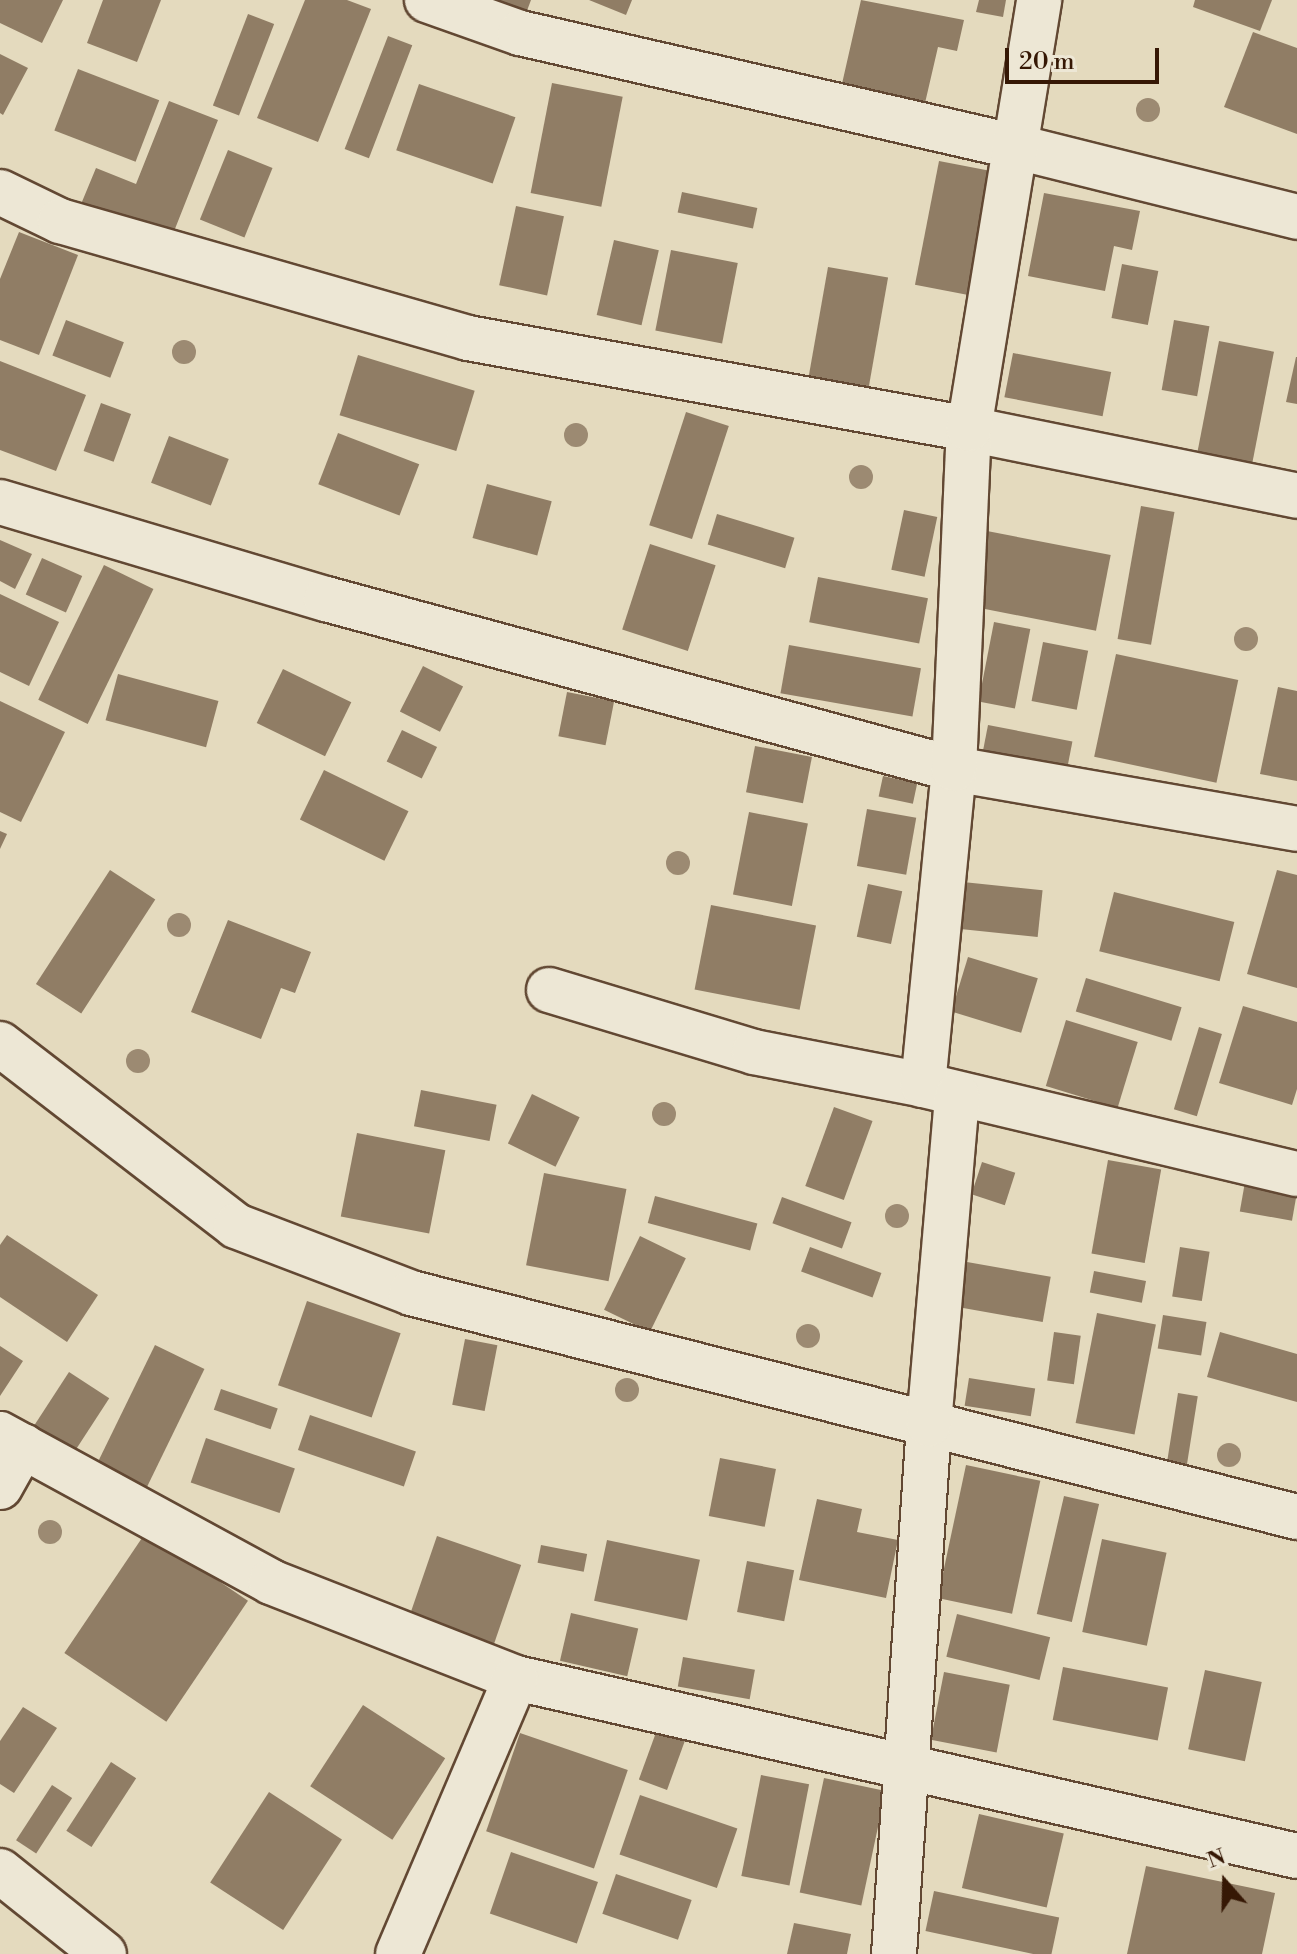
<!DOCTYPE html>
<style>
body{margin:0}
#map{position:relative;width:1297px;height:1954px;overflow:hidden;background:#e4dabe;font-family:"Libre Bodoni",serif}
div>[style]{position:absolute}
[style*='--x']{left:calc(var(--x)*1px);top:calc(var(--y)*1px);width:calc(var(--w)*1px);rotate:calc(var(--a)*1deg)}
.building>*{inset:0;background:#907d65;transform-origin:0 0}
.roads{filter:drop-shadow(2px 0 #624833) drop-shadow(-2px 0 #624833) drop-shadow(0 2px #624833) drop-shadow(0 -2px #624833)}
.minor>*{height:44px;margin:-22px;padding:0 22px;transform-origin:22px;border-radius:22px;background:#ede7d5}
.trees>*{width:24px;height:24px;margin:-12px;border-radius:50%;background:#9c8a72}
span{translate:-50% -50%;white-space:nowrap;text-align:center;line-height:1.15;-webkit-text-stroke:6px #ede7d5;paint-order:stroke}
.north{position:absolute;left:1185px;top:1842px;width:80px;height:80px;-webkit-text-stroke:6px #ede7d5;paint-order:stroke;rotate:340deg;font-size:22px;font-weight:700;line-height:32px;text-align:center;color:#361805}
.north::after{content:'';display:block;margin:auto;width:28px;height:36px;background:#361805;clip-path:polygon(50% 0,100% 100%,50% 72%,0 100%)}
.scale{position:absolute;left:1005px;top:48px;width:154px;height:36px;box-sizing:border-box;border:4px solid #361805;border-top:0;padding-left:10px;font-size:24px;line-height:28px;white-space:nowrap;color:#361805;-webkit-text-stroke:6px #ede7d5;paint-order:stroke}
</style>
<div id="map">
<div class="building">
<i style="clip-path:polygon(0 0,63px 0,42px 43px,0 23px)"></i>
<i style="clip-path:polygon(103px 0,161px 0,137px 62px,87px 43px)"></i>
<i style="clip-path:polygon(305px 0,347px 0,371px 9px,318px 142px,257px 118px)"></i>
<i style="clip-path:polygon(494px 0,531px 0,522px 24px,490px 11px)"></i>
<i style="clip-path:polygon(589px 0,632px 0,626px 15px)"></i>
<i style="clip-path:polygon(861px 0,964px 20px,957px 51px,938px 47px,922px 116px,839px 97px)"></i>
<i style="clip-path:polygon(979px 0,1006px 0,1003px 17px,976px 12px)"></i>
<i style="clip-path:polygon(1195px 0,1272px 0,1260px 31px,1193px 7px)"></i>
<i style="left:248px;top:14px;width:28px;height:98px;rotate:21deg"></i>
<i style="clip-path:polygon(1253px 32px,1297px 48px,1297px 134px,1224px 107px)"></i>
<i style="left:388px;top:36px;width:26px;height:121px;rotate:21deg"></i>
<i style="clip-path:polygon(0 54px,28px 68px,3px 115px,0 113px)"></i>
<i style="left:78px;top:69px;width:87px;height:66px;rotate:21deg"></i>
<i style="left:552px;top:83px;width:72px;height:112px;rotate:11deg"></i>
<i style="left:419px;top:84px;width:102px;height:70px;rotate:19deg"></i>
<i style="clip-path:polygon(169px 101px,218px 120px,169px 244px,79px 209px,96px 168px,136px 184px)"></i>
<i style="left:228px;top:150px;width:48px;height:75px;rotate:22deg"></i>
<i style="left:939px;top:161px;width:53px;height:126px;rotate:11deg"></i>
<i style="left:682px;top:192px;width:77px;height:21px;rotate:12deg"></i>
<i style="clip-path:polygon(1044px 193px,1140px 211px,1132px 250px,1114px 246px,1105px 291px,1028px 276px)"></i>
<i style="left:516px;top:206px;width:49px;height:81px;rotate:12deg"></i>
<i style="clip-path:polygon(19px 232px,78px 255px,39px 355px,0 340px,0 279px)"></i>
<i style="left:614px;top:240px;width:46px;height:77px;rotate:13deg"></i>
<i style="left:671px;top:250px;width:68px;height:82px;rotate:11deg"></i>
<i style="left:1122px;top:264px;width:37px;height:55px;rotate:11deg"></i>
<i style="left:828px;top:267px;width:61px;height:116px;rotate:10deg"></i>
<i style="left:66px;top:320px;width:62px;height:38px;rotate:21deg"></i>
<i style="left:1174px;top:320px;width:36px;height:71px;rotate:10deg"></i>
<i style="left:1219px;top:341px;width:56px;height:115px;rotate:11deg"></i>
<i style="left:1013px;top:353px;width:100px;height:45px;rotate:11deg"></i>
<i style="left:358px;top:355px;width:122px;height:63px;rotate:17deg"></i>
<i style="clip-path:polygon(1296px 357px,1297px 357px,1297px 404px,1286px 402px)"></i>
<i style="clip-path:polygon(0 361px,86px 395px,56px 471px,0 450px)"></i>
<i style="left:101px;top:403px;width:32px;height:51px;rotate:20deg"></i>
<i style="left:686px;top:412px;width:45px;height:119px;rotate:18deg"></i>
<i style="left:338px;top:433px;width:87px;height:55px;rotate:21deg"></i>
<i style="left:169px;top:436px;width:64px;height:50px;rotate:21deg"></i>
<i style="left:487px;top:484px;width:67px;height:56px;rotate:15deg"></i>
<i style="left:1141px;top:506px;width:34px;height:135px;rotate:10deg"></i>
<i style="left:904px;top:510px;width:34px;height:61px;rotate:12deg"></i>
<i style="left:717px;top:514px;width:81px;height:32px;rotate:17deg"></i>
<i style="left:987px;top:531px;width:126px;height:77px;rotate:11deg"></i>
<i style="clip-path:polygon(0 540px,32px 554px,15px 589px,0 581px)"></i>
<i style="left:650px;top:544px;width:69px;height:90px;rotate:18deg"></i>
<i style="left:42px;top:558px;width:44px;height:40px;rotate:24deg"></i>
<i style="left:104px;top:565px;width:55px;height:150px;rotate:26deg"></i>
<i style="left:818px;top:577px;width:112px;height:46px;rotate:11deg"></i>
<i style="clip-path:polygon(0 594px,59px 622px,29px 686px,0 672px)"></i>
<i style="left:994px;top:622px;width:37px;height:81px;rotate:11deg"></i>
<i style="left:1043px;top:642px;width:46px;height:60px;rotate:11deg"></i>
<i style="left:789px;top:645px;width:134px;height:49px;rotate:10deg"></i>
<i style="left:1116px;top:654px;width:125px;height:105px;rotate:12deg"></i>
<i style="left:423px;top:666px;width:45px;height:51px;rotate:27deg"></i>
<i style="left:283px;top:669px;width:76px;height:60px;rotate:26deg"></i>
<i style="left:118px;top:674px;width:104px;height:48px;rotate:15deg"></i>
<i style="clip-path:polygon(1278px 687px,1297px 691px,1297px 781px,1260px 774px)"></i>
<i style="left:567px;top:692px;width:48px;height:45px;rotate:11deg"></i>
<i style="clip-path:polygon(0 701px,65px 732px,21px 822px,0 812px)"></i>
<i style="left:988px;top:725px;width:86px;height:27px;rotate:11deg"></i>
<i style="left:402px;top:730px;width:39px;height:35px;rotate:26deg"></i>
<i style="left:755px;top:746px;width:58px;height:47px;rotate:11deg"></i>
<i style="left:324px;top:770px;width:94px;height:55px;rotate:26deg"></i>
<i style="left:883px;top:776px;width:35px;height:21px;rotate:12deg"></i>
<i style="left:867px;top:809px;width:50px;height:58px;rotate:10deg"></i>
<i style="left:749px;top:812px;width:60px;height:84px;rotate:11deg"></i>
<i style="clip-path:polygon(0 831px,7px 834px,0 849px)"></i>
<i style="left:110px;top:870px;width:54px;height:136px;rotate:33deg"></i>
<i style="clip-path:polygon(1277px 870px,1297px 875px,1297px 988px,1247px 974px)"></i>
<i style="left:963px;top:882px;width:80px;height:47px;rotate:6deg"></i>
<i style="left:868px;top:884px;width:35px;height:54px;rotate:12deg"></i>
<i style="left:1114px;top:892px;width:124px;height:61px;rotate:14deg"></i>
<i style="left:711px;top:905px;width:107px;height:86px;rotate:11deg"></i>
<i style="clip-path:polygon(228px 920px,311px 952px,295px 993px,281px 988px,261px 1039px,191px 1012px)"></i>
<i style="left:968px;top:957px;width:73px;height:57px;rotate:17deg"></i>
<i style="left:1086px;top:978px;width:100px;height:35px;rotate:17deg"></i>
<i style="clip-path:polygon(1243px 1006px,1297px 1022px,1297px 1089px,1292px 1105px,1219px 1083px)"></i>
<i style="left:1066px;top:1020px;width:75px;height:69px;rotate:17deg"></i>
<i style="left:1199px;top:1027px;width:24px;height:86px;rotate:17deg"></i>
<i style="left:421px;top:1090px;width:77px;height:37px;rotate:11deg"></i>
<i style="left:532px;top:1094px;width:53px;height:55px;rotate:26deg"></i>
<i style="left:834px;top:1107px;width:41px;height:84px;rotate:20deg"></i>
<i style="left:357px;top:1133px;width:90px;height:85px;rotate:11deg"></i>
<i style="left:1108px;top:1160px;width:54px;height:95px;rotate:10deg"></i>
<i style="left:982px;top:1162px;width:35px;height:34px;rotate:18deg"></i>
<i style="left:544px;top:1173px;width:84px;height:94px;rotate:11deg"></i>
<i style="left:1245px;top:1182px;width:53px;height:30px;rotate:10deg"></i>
<i style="left:655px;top:1196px;width:106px;height:28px;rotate:15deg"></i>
<i style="left:782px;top:1197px;width:74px;height:28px;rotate:20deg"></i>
<i style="clip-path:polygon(7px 1235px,98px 1295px,67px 1342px,0 1297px,0 1245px)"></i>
<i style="left:640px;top:1236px;width:51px;height:82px;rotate:26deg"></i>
<i style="left:810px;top:1247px;width:76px;height:26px;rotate:20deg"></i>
<i style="left:1180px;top:1247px;width:30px;height:50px;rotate:9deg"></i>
<i style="left:967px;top:1262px;width:85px;height:46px;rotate:10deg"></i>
<i style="left:1094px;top:1271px;width:53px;height:22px;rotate:11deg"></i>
<i style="left:307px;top:1301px;width:99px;height:89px;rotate:19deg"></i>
<i style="left:1097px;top:1313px;width:60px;height:112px;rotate:11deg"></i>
<i style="left:1163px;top:1315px;width:44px;height:34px;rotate:9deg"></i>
<i style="left:1054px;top:1332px;width:27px;height:49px;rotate:8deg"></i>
<i style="clip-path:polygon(1220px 1332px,1297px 1354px,1297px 1402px,1207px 1377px)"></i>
<i style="left:465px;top:1339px;width:33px;height:67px;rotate:11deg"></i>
<i style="left:155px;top:1345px;width:55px;height:135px;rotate:26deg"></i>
<i style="clip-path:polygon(0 1346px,23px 1361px,0 1396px)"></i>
<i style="left:69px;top:1372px;width:48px;height:66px;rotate:33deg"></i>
<i style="left:969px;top:1378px;width:67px;height:28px;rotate:9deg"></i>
<i style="left:221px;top:1389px;width:60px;height:22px;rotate:19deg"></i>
<i style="left:1178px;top:1393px;width:20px;height:72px;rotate:9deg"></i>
<i style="left:310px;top:1415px;width:112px;height:37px;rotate:19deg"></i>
<i style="left:206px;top:1438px;width:94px;height:47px;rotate:19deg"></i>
<i style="left:720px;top:1458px;width:57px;height:59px;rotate:11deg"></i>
<i style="left:966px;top:1465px;width:76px;height:136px;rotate:12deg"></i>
<i style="left:1064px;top:1496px;width:36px;height:121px;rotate:13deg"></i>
<i style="clip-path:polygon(817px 1499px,862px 1509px,857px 1532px,898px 1540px,886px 1598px,799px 1580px)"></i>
<i style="left:146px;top:1532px;width:123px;height:146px;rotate:34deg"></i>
<i style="left:437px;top:1536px;width:89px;height:89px;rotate:19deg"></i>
<i style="left:1102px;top:1539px;width:66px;height:95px;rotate:12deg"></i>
<i style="left:607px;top:1540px;width:95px;height:62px;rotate:12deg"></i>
<i style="left:541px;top:1545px;width:47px;height:18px;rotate:11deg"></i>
<i style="left:747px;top:1561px;width:48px;height:52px;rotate:11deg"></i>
<i style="left:571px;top:1613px;width:69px;height:49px;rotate:13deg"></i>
<i style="left:957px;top:1614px;width:96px;height:44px;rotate:14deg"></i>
<i style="left:683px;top:1657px;width:73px;height:30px;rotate:10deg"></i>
<i style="left:1063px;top:1667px;width:107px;height:54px;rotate:11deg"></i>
<i style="left:1205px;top:1670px;width:58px;height:81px;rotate:12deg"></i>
<i style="left:944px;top:1672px;width:67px;height:69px;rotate:11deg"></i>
<i style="left:363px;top:1705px;width:98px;height:97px;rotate:33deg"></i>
<i style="clip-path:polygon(23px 1707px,57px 1728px,14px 1793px,0 1784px,0 1741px)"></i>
<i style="left:658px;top:1727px;width:30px;height:56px;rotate:20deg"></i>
<i style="left:520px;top:1733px;width:114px;height:104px;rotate:19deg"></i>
<i style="left:111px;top:1762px;width:30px;height:82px;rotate:33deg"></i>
<i style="left:761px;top:1775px;width:49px;height:103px;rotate:11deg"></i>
<i style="left:824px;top:1778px;width:63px;height:117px;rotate:12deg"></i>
<i style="left:52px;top:1785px;width:24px;height:66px;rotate:33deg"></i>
<i style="left:269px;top:1792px;width:87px;height:108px;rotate:33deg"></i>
<i style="left:640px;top:1795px;width:103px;height:63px;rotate:19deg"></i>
<i style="left:979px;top:1814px;width:87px;height:76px;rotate:13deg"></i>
<i style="left:511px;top:1852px;width:92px;height:65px;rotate:19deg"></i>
<i style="clip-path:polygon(1146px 1866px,1275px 1893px,1262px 1954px,1127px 1954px)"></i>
<i style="left:616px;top:1874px;width:80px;height:42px;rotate:19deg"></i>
<i style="left:934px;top:1891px;width:128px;height:41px;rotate:12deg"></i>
<i style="clip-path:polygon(794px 1923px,851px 1934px,847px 1954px,787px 1954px)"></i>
</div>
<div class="roads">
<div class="minor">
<i style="--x:427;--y:0;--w:99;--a:19.5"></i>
<i style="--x:520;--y:33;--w:510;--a:12.92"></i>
<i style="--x:1017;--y:147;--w:289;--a:14"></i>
<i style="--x:0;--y:192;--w:67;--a:25.8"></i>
<i style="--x:60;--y:221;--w:424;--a:16"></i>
<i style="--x:468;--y:338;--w:509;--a:10.29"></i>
<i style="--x:969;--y:429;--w:335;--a:11.5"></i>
<i style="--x:0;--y:502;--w:340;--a:16.6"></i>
<i style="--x:326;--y:599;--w:651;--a:15.15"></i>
<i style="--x:954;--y:769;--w:348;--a:9.9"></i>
<i style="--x:549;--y:990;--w:214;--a:16.8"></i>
<i style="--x:754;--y:1052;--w:172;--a:11"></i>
<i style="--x:923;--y:1085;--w:384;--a:13.4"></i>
<i style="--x:0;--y:1044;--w:298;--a:37.6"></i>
<i style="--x:236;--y:1226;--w:187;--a:20.9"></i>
<i style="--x:411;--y:1293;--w:914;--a:14.19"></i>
<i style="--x:923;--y:1085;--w:318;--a:-84.4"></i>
<i style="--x:954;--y:769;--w:340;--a:-87.5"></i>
<i style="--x:969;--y:429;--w:435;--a:-80.7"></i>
<i style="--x:0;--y:1434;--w:309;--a:28.6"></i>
<i style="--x:271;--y:1582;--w:263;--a:21.4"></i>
<i style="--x:516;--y:1678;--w:801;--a:12.84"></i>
<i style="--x:0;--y:1487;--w:47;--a:-60.7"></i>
<i style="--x:0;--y:1871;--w:133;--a:38.6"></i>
<i style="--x:398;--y:1954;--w:300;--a:-66.9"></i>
<i style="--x:894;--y:1954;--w:531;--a:-86.22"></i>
<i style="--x:929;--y:1424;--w:329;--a:-85.1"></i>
</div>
</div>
<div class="trees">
<i style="left:1148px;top:110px"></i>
<i style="left:184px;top:352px"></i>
<i style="left:576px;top:435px"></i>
<i style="left:861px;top:477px"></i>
<i style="left:1246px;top:639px"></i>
<i style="left:678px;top:863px"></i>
<i style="left:179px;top:925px"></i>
<i style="left:138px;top:1061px"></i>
<i style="left:664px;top:1114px"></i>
<i style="left:897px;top:1216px"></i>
<i style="left:808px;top:1336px"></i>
<i style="left:627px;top:1390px"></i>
<i style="left:1229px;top:1455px"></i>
<i style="left:50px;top:1532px"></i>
</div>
<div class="north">N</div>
<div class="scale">20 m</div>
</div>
